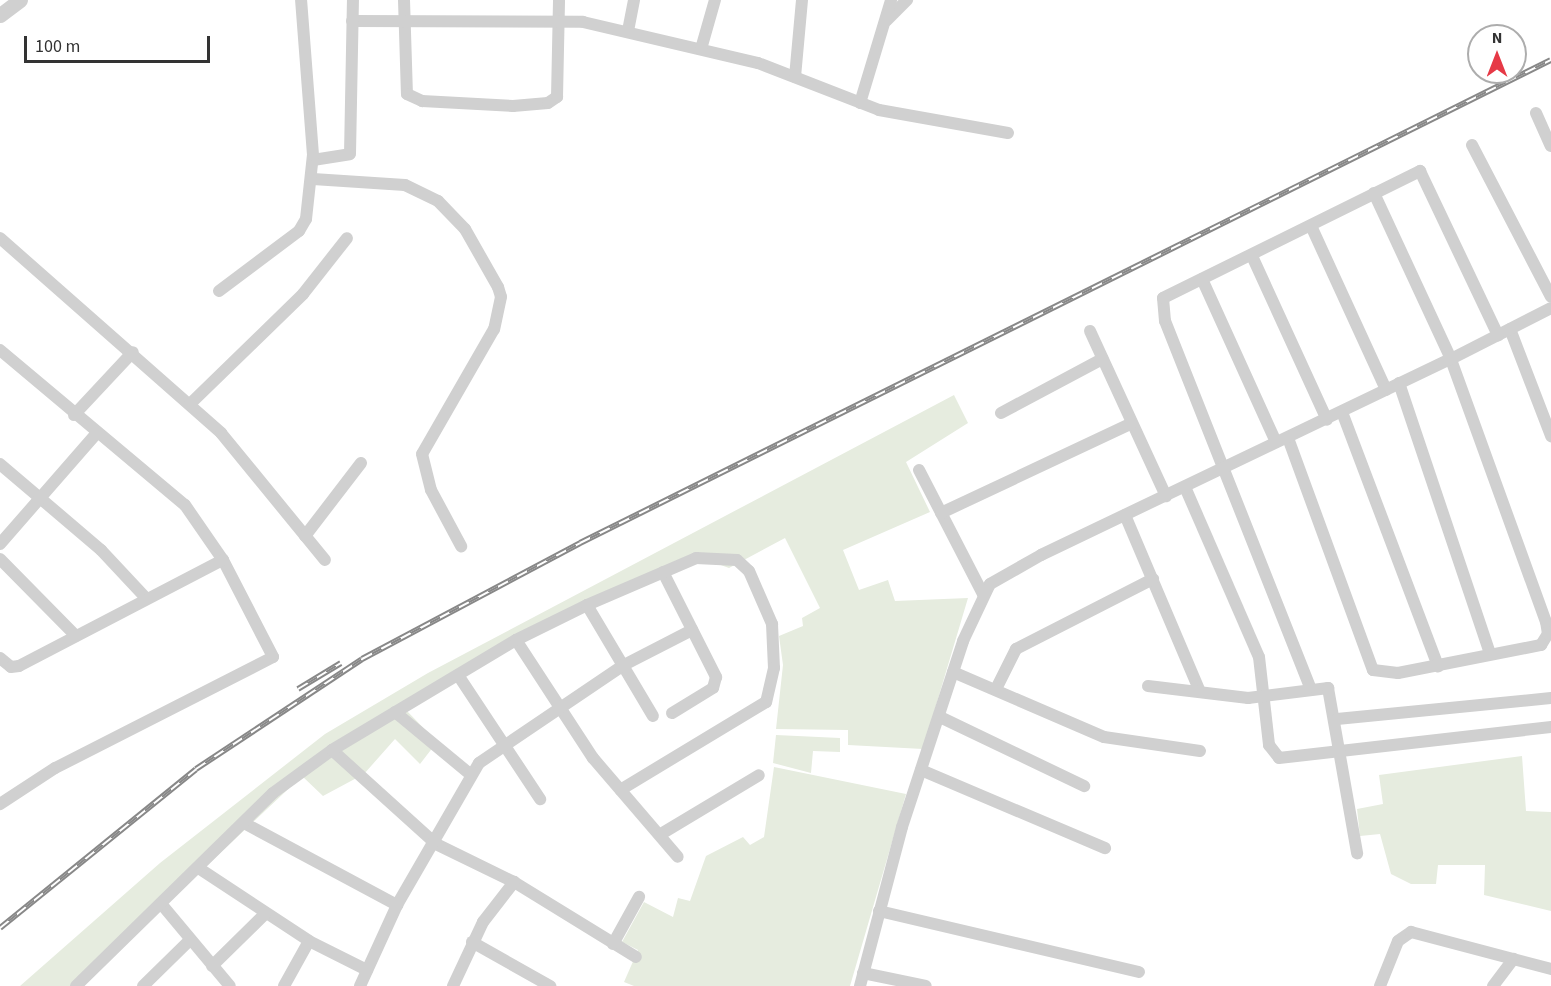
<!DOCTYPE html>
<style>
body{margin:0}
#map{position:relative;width:1551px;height:986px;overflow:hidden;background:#fff;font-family:"Source Sans 3",sans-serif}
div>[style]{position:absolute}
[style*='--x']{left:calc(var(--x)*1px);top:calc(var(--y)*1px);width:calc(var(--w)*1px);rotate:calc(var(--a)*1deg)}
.green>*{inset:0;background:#e6ecdf}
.minor>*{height:12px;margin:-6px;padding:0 6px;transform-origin:6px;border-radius:6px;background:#d0d0d0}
.tertiary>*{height:15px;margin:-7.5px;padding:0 7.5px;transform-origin:7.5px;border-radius:7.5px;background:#d0d0d0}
.rail>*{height:6px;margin-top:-3px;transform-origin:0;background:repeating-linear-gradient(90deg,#fff 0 11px,#888 0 22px);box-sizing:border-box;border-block:2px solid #888}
span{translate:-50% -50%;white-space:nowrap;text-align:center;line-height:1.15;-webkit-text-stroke:6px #fff;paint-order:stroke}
.north{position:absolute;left:1467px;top:24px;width:60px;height:60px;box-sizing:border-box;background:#fff;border:2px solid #adadad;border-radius:50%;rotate:0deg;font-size:16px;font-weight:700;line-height:24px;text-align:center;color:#333}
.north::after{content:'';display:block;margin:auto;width:21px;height:27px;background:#e63946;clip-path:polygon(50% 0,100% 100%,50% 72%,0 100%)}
.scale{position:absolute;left:24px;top:36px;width:186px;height:27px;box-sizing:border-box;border:3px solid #333;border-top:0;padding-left:8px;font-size:18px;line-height:21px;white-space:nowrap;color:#333;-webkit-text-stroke:4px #fff;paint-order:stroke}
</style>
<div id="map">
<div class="green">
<i style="clip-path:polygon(954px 395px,968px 423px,906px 462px,930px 512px,843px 550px,859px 590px,888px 580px,895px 601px,968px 598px,923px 749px,848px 745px,848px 730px,776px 729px,783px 665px,779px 636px,803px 626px,802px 618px,820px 608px,785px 538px,729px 568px,707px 560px,690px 564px,513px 645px,407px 711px,437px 742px,420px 764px,395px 739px,364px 774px,323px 796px,302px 776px,79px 986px,20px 986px,160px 863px,325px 734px,428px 673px)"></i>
<i style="clip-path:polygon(776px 735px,840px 738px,840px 752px,813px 751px,811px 773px,773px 763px)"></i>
<i style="clip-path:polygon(1522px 756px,1526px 811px,1551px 812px,1551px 911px,1484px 895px,1485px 865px,1438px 865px,1436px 884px,1411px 884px,1391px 874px,1380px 834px,1360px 836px,1357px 809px,1383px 804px,1379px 775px)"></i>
<i style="clip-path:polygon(774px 767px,906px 794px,850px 986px,634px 986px,624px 982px,638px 950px,622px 942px,644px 902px,673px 917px,678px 898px,690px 901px,706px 856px,743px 837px,750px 845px,764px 837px)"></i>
</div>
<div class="minor">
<i style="--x:404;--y:0;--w:94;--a:88.2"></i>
<i style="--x:407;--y:94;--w:17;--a:25"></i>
<i style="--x:422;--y:101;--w:91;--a:3.1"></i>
<i style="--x:513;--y:106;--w:35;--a:-5"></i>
<i style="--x:548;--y:103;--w:11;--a:-34"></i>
<i style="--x:557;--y:97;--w:97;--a:-88.8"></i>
<i style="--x:352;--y:21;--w:231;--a:0.2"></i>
<i style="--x:583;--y:22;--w:180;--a:13.2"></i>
<i style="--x:758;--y:63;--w:130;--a:21.2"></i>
<i style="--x:879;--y:110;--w:131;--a:10.1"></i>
<i style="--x:886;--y:21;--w:30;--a:-45"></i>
<i style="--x:628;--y:31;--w:32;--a:-79"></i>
<i style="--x:701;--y:49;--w:51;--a:-74.1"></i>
<i style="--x:795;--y:77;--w:77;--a:-84.8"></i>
<i style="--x:860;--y:103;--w:108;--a:-73.2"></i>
<i style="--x:1536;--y:113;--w:36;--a:66"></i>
<i style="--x:1472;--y:145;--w:171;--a:62.5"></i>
<i style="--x:313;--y:160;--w:37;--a:-9"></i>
<i style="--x:350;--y:154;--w:154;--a:-88.9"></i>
<i style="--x:313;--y:179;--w:92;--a:3.7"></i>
<i style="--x:405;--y:185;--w:37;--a:26"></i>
<i style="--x:438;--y:201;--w:39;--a:46"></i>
<i style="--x:465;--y:229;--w:67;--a:60.4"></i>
<i style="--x:498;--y:287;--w:10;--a:73"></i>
<i style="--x:501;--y:297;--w:33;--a:102"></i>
<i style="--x:494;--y:329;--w:144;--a:119.9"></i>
<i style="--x:422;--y:454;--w:37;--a:76"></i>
<i style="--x:431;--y:490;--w:64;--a:61.8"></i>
<i style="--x:1312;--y:228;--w:178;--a:65.4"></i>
<i style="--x:0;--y:238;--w:295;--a:41.4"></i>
<i style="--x:221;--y:433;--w:164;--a:50.7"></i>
<i style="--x:1252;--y:256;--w:180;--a:65.4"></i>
<i style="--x:1202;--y:279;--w:179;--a:65.6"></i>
<i style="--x:219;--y:291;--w:100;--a:-36.9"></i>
<i style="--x:299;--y:231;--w:14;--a:-60"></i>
<i style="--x:306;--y:219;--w:64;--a:-83.8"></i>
<i style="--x:313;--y:155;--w:155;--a:-94.4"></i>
<i style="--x:1510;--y:329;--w:115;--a:69"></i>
<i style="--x:1090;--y:331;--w:182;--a:65.3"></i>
<i style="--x:0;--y:350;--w:241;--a:40"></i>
<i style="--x:185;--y:505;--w:67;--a:55.4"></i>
<i style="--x:223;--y:560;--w:109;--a:62.7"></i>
<i style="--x:273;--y:657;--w:245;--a:153"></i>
<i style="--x:55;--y:768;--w:66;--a:146.8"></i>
<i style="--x:1399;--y:383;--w:286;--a:71.4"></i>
<i style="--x:190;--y:404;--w:158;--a:-44.2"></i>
<i style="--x:303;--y:294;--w:71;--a:-51.8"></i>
<i style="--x:1342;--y:412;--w:272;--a:69.3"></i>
<i style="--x:1001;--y:413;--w:115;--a:-28.1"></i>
<i style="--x:74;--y:415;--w:86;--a:-46.9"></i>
<i style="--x:1288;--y:438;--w:247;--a:69.9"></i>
<i style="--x:1373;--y:670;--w:25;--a:7"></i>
<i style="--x:1398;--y:673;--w:146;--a:-11.1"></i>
<i style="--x:1541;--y:645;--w:13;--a:-58"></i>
<i style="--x:1548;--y:634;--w:12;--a:-99"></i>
<i style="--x:1546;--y:622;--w:280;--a:-109.9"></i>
<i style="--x:1451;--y:359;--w:112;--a:-27"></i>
<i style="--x:0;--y:464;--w:133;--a:40.4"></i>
<i style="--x:101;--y:550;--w:64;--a:46.9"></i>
<i style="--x:919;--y:470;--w:140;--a:62.7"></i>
<i style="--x:1185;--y:487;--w:185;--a:66.5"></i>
<i style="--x:1259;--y:657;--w:89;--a:83.5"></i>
<i style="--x:1269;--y:745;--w:16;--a:52"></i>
<i style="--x:1279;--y:758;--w:274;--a:-6.5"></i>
<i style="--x:941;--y:513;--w:209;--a:-25.2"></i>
<i style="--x:1125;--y:515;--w:192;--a:67"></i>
<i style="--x:305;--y:536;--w:92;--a:-52.5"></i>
<i style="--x:0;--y:544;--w:146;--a:-48.9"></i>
<i style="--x:0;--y:559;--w:108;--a:45.4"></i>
<i style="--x:663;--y:572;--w:118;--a:63.2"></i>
<i style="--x:716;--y:677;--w:11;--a:105"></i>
<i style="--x:713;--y:688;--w:48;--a:148.6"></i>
<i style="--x:587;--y:605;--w:129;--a:59.3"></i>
<i style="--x:516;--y:640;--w:141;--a:56.9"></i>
<i style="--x:593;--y:758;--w:130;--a:49.4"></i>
<i style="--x:0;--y:658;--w:14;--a:39"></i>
<i style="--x:11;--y:667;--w:8;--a:-7"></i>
<i style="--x:19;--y:666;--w:230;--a:-27.5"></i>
<i style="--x:953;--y:672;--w:164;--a:23.3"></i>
<i style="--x:1104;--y:737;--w:97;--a:8.3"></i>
<i style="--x:458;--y:675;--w:149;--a:56.5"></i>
<i style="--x:1148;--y:686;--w:101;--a:6.8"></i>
<i style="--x:1248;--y:698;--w:81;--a:-7.1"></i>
<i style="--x:1328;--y:688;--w:168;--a:80"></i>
<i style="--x:1310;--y:687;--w:394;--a:-111.6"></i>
<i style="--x:1165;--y:321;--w:23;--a:-95"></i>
<i style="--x:1163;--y:298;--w:287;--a:-26.3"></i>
<i style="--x:1420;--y:171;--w:182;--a:64.6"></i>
<i style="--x:996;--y:689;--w:45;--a:-63.4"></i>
<i style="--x:1016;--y:649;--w:154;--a:-27.1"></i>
<i style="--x:395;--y:712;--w:97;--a:39.6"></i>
<i style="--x:940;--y:717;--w:160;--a:25.6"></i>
<i style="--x:1337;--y:719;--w:215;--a:-5.6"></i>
<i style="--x:332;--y:750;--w:140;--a:42.1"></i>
<i style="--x:436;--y:844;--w:87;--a:26"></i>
<i style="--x:514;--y:882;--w:143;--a:31.6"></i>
<i style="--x:921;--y:770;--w:200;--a:23"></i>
<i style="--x:244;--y:823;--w:174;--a:28.2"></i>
<i style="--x:661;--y:834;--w:114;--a:-31"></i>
<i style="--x:200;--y:869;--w:131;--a:33.4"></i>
<i style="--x:309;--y:941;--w:65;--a:26.6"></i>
<i style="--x:163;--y:906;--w:104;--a:50.1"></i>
<i style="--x:879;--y:911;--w:267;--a:13.2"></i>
<i style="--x:472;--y:942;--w:90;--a:29.4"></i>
<i style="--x:613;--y:944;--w:54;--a:-61"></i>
<i style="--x:212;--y:966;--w:74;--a:-44.5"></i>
<i style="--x:863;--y:973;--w:64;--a:11.7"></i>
<i style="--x:76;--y:986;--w:276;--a:-44.4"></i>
<i style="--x:273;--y:793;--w:73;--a:-36.1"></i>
<i style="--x:332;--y:750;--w:214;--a:-30.9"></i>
<i style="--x:516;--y:640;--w:79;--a:-26.2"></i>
<i style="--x:587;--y:605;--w:119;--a:-23.3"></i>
<i style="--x:696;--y:558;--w:41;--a:2.8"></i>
<i style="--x:737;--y:560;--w:16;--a:43"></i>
<i style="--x:749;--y:571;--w:58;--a:66.5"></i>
<i style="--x:772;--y:624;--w:44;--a:87.4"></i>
<i style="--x:774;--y:668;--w:35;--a:103"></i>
<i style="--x:766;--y:702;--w:170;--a:148.9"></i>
<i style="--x:143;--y:986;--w:66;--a:-44.4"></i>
<i style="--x:284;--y:986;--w:51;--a:-60.9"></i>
<i style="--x:360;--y:986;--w:89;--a:-65.4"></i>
<i style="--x:397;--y:905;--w:164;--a:-60"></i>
<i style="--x:479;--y:763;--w:173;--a:-34.1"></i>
<i style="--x:622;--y:666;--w:79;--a:-27.2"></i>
<i style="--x:453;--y:986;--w:71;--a:-64.9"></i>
<i style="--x:483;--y:922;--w:51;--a:-52.2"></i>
<i style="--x:860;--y:986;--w:164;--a:-75.2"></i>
<i style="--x:902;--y:827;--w:196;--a:-71.8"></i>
<i style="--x:963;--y:641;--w:63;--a:-64.7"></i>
<i style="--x:990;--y:584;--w:59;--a:-29.6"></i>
<i style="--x:1041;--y:555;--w:454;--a:-25.6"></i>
<i style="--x:1451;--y:359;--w:183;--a:-114.9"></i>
<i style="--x:1380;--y:986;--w:48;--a:-68.2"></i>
<i style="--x:1398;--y:941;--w:16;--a:-35"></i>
<i style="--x:1411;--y:932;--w:145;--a:14.8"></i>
<i style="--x:1493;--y:986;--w:34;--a:-53"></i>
</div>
<div class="tertiary">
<i style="--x:0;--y:15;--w:25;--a:-37"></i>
</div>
<div class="rail">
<i style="--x:298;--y:689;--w:50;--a:-31.2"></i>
<i style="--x:0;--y:928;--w:252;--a:-39"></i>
<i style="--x:196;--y:769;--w:199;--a:-33.5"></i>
<i style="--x:362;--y:659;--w:247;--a:-28"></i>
<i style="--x:580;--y:543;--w:1084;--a:-26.45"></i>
</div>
<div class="north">N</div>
<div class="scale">100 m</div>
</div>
